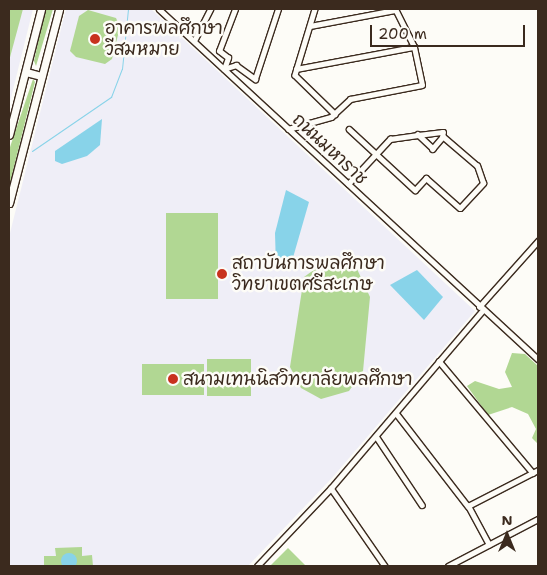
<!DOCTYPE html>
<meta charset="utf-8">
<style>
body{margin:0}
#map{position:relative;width:547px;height:575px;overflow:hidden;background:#fdfcf7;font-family:"Shantell Sans","Playpen Sans Thai",sans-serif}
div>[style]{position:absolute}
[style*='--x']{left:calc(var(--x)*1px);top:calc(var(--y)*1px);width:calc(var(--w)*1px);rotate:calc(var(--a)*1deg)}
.built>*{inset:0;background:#efeef7}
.green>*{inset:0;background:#b1d793;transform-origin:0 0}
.water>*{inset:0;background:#88d3e9}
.round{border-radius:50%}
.stream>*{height:1px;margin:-0.5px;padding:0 0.5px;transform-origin:0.5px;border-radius:0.5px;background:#88d3e9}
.roads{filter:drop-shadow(1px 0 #3b2a1e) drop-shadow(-1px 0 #3b2a1e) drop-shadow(0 1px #3b2a1e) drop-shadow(0 -1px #3b2a1e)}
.minor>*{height:4.5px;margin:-2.25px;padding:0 2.25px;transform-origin:2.25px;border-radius:2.25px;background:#fdfcf7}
.primary>*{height:7px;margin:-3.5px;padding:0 3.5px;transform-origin:3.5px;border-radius:3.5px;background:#fdfcf7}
.dots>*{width:14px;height:14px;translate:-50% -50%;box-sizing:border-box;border:2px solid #fdfcf7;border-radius:50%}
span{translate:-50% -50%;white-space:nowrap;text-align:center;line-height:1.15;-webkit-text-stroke:5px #fdfcf7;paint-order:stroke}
.poi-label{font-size:18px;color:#3b2a1e}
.left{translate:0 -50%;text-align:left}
.street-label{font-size:18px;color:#3b2a1e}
.frame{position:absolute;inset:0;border:10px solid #3b2a1e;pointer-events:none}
.north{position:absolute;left:482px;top:510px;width:50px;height:50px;-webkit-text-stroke:4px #fdfcf7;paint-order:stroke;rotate:0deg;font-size:14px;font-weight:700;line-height:20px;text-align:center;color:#3b2a1e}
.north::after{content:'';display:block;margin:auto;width:18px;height:22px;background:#3b2a1e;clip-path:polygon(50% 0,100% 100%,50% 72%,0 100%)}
.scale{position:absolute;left:370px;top:25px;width:155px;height:22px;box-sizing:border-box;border:2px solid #3b2a1e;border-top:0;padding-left:6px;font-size:15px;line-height:18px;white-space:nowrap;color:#3b2a1e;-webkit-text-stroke:4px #fdfcf7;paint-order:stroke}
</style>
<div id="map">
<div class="built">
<i style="clip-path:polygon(9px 9px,33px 9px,9px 106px)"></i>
<i style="clip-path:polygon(66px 9px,151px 9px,475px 311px,332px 478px,248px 566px,9px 566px,9px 237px)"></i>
</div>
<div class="green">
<i style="clip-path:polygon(9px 9px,23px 9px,9px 61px)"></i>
<i style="clip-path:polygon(45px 9px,53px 9px,36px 66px,34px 61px)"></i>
<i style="clip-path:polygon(88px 10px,116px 18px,120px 27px,112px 59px,105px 64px,76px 57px,70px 51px,79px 16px)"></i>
<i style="clip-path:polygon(33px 79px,35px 82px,9px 187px,9px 150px)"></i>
<i style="left:166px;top:213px;width:52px;height:86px"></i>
<i style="clip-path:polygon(334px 261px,357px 269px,370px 297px,363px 371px,349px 391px,321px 399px,301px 388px,290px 367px,304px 277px,322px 264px)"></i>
<i style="clip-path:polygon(512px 353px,525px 354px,538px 366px,538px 444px,532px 438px,536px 429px,528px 414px,512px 407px,488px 415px,467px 386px,475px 381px,499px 389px,512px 387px,505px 372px)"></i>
<i style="left:251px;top:359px;width:37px;height:44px;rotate:90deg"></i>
<i style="left:142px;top:364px;width:62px;height:31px"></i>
<i style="clip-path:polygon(82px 547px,82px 556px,92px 555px,93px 566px,44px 566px,44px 556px,56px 556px,55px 548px)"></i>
<i style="clip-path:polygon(288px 548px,306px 566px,270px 566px)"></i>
</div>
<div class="water">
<i style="clip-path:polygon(102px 119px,100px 145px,87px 156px,62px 164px,55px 161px,55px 151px)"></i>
<i style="clip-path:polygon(286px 190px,309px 202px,290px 268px,276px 267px,275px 233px)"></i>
<i style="clip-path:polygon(417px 270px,443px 297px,424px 320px,390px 285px)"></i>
<i class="round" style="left:61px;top:553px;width:16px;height:16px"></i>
</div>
<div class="stream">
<i style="--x:32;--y:151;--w:96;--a:-34.4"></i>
<i style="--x:111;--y:97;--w:30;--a:-69"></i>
<i style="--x:122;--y:69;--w:60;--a:-84.3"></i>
</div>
<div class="roads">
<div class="minor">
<i style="--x:159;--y:9;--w:516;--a:42.72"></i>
<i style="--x:315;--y:9;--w:69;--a:106.9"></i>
<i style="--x:295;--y:75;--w:56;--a:44.3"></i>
<i style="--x:310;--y:26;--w:86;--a:-10.7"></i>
<i style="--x:194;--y:41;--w:36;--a:-63"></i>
<i style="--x:224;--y:69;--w:13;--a:-18"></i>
<i style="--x:236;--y:65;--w:24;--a:36"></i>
<i style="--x:255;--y:79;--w:74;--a:-71.8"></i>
<i style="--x:224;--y:69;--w:12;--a:-70"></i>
<i style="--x:228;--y:58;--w:11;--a:-142"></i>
<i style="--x:219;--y:51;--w:45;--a:-69.1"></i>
<i style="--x:296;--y:69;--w:120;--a:-10.6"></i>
<i style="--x:288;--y:129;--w:45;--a:-15.6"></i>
<i style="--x:331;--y:117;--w:26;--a:-43"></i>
<i style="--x:350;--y:99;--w:73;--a:-11"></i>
<i style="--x:422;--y:85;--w:39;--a:-102"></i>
<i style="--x:414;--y:47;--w:42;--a:-116.6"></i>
<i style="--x:349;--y:129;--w:90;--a:42.7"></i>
<i style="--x:415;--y:190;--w:16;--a:-47"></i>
<i style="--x:426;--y:178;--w:45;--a:41.4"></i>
<i style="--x:460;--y:208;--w:34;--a:-47"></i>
<i style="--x:483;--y:183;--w:18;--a:-109"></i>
<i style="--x:477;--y:166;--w:45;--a:-139.5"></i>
<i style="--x:348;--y:184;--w:62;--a:-47"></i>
<i style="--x:390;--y:139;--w:28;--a:-8"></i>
<i style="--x:418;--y:135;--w:25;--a:-7"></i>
<i style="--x:443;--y:132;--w:5;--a:90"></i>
<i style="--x:443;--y:137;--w:16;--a:130"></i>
<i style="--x:433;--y:149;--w:21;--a:-137"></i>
<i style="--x:479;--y:307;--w:89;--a:-48.2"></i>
<i style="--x:439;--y:361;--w:146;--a:50"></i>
<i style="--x:396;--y:413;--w:118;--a:52.3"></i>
<i style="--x:376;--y:436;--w:83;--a:56.3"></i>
<i style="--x:331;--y:488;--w:95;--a:55.3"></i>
<i style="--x:489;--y:545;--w:44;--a:-118.3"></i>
<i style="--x:468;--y:506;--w:79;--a:-27.2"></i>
<i style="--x:257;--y:566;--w:108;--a:-46.5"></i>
<i style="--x:331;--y:488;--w:233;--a:-49.5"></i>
<i style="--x:448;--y:566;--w:102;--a:-27.6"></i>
</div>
<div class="primary">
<i style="--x:26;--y:72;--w:16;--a:15"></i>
<i style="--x:9;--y:135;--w:130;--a:-75.7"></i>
<i style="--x:9;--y:203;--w:200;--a:-75.5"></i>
</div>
</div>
<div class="dots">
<i style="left:95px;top:39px;background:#c8321e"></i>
<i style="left:222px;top:274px;background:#c8321e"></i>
<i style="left:173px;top:379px;background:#c8321e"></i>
</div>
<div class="poi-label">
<span class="left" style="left:105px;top:39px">อาคารพลศึกษา<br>วีสมหมาย</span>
<span class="left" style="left:232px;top:274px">สถาบันการพลศึกษา<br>วิทยาเขตศรีสะเกษ</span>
<span class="left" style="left:183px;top:379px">สนามเทนนิสวิทยาลัยพลศึกษา</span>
</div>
<div class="street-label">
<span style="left:330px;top:149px;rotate:43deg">ถนนมหาราช</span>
</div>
<div class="frame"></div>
<div class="north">N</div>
<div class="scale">200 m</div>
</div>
